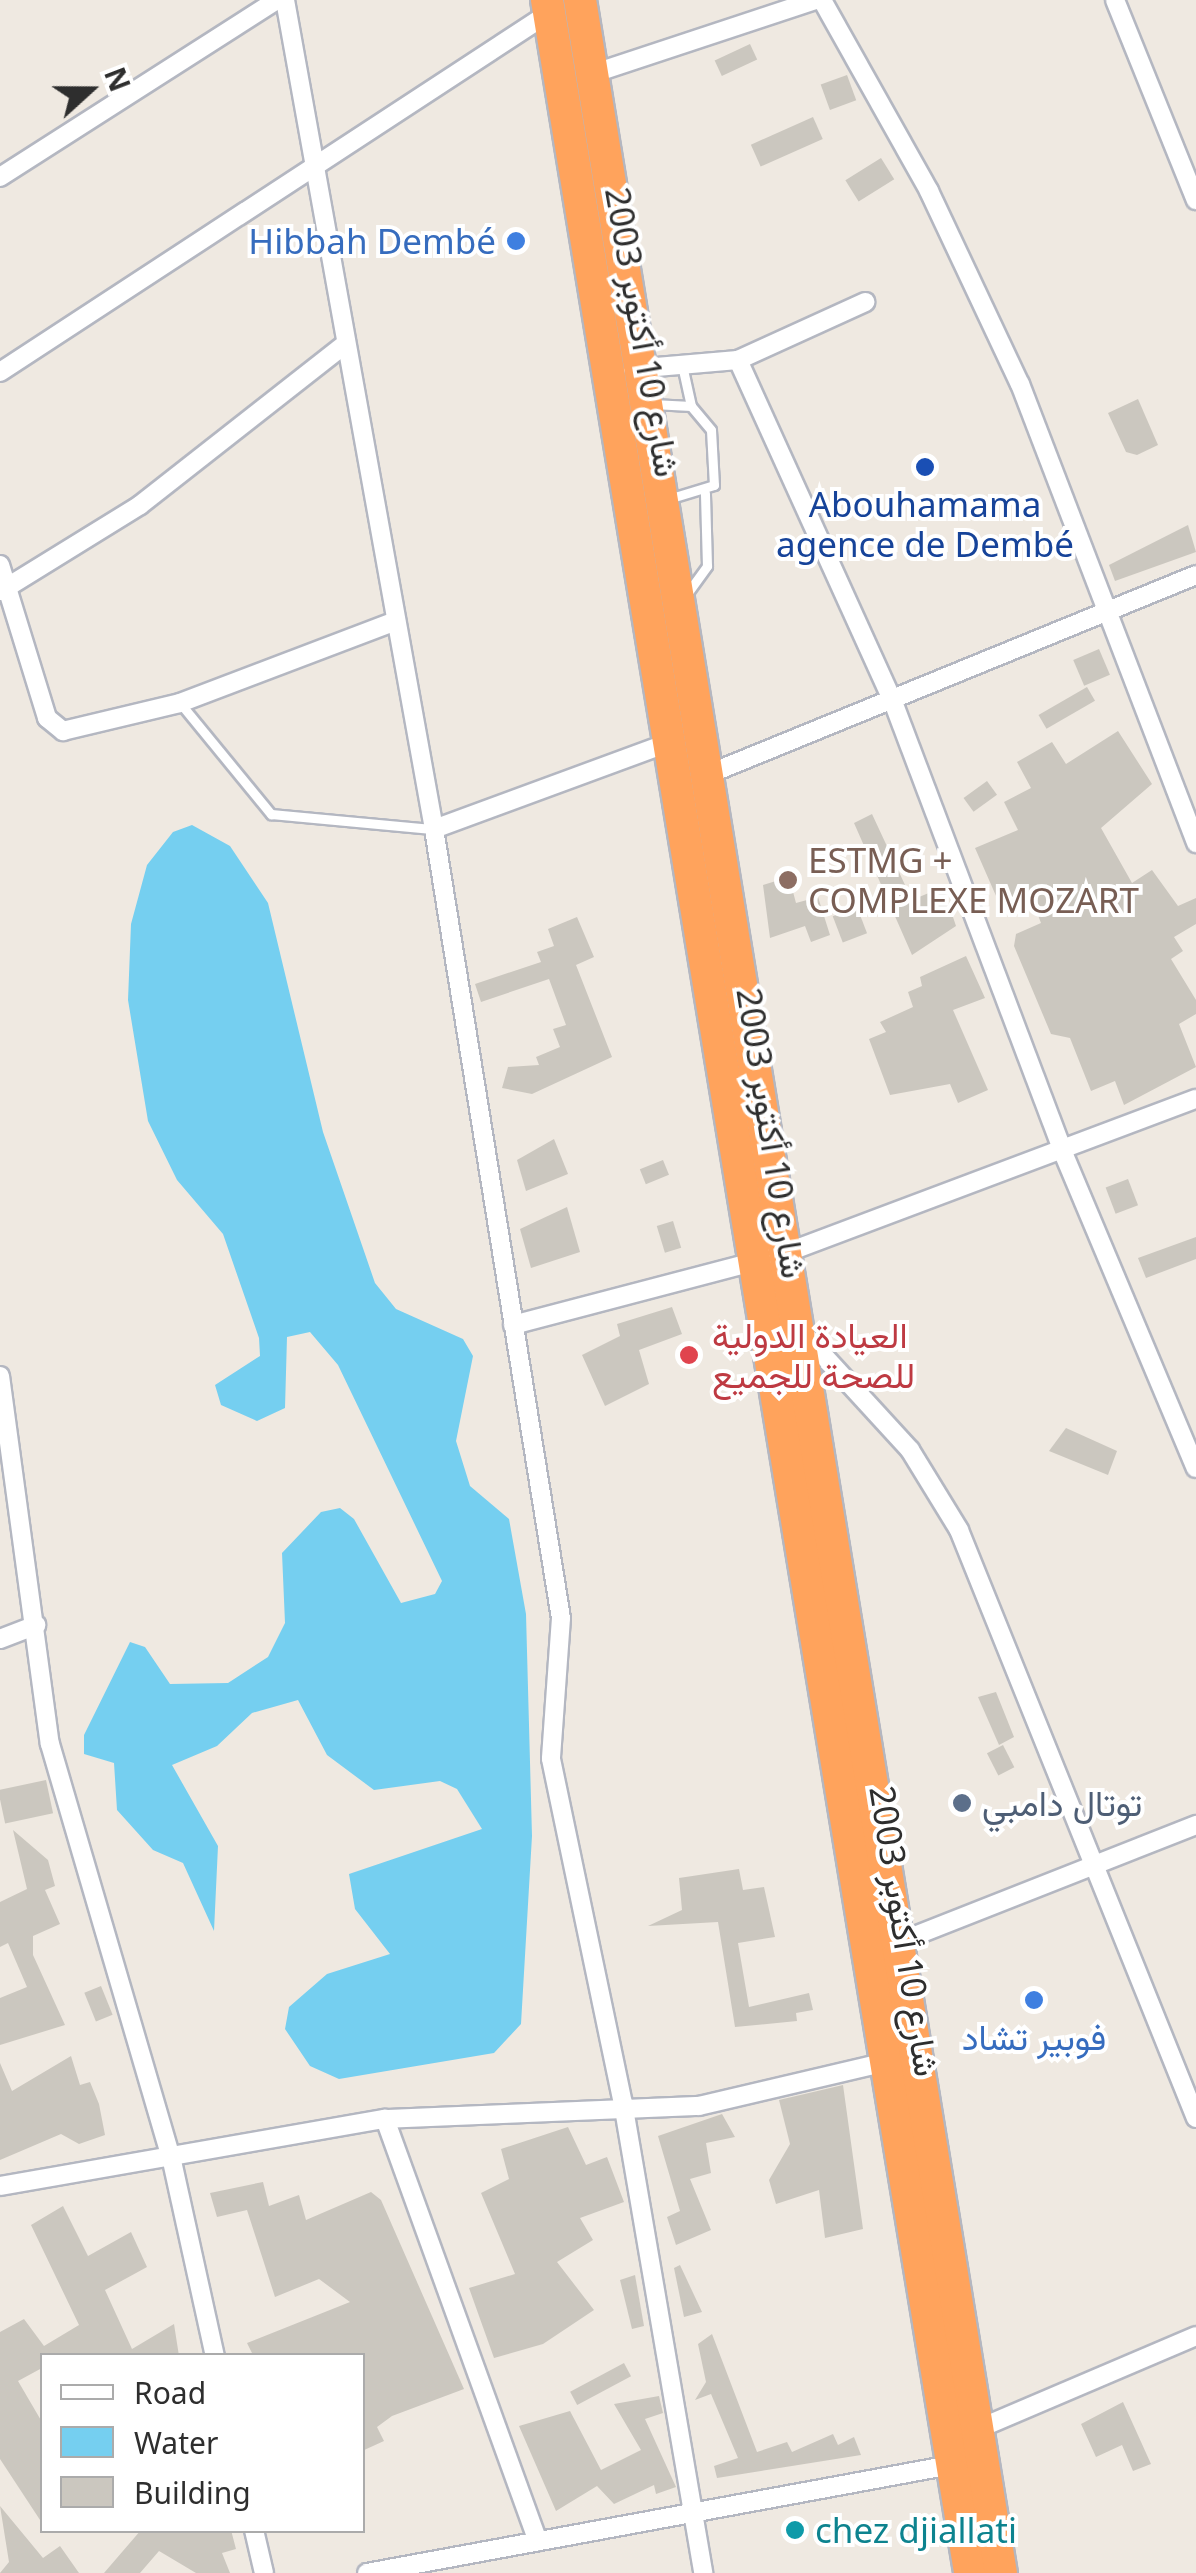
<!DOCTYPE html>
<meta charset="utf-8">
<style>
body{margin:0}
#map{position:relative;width:1196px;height:2573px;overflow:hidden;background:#efe9e1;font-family:"Noto Sans",Vazirmatn,sans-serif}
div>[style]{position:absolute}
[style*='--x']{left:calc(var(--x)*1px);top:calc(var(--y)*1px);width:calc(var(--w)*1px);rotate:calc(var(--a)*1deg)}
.water>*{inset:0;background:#75cff0}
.building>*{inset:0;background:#cbc7bf;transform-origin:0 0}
.roads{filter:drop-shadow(2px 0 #b4b7c1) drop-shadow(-2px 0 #b4b7c1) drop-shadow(0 2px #b4b7c1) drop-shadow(0 -2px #b4b7c1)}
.lane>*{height:9px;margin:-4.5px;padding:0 4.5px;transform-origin:4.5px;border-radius:4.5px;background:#fff}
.street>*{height:18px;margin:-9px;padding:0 9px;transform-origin:9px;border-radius:9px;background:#fff}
.highway>*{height:32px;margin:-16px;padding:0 16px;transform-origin:16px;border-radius:16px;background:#ffa35c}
.dots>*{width:28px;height:28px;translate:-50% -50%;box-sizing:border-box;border:5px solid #fff;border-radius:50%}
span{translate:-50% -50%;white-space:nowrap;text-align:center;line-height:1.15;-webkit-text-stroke:8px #fff;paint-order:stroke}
.shop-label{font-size:35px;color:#366cbe}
.right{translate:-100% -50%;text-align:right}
.street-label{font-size:35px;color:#2e2e2e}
.transit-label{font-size:35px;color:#164399}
.education-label{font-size:35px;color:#785e54}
.left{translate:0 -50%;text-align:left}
.health-label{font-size:35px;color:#be3a42}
.service-label{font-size:35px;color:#4e5e75}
.culture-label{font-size:35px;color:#0d838f}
.legend{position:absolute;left:40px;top:2353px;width:325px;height:180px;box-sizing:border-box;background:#fff;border:2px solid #ababab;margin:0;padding:12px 18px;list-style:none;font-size:30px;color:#2e2e2e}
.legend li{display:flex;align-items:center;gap:20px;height:50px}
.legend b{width:50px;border:2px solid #ababab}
.north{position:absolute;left:40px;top:40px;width:100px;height:100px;-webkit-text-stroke:8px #fff;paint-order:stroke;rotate:69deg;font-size:28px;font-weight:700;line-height:40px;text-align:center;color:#2e2e2e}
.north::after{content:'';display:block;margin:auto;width:35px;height:45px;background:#2e2e2e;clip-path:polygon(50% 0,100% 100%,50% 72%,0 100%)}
</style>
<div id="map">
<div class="water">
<i style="clip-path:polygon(192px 825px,230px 846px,268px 903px,323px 1132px,375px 1283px,396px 1309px,463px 1339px,473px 1356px,456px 1441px,470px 1486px,509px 1519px,526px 1614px,532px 1836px,521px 2024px,494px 2053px,339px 2079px,310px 2066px,285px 2029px,289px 2007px,327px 1974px,390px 1954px,355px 1909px,349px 1874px,482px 1829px,457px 1789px,440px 1781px,374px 1790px,327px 1755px,298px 1700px,252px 1713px,217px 1746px,172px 1765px,218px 1846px,214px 1931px,183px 1863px,153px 1850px,117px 1810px,114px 1763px,84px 1754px,84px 1735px,130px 1642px,145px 1647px,170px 1684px,228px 1683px,268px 1657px,285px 1623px,282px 1553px,321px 1512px,340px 1508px,354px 1519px,401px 1603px,435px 1594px,442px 1581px,338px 1365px,310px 1332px,287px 1337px,285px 1408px,257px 1421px,221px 1405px,215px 1385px,260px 1356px,259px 1338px,223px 1234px,177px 1180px,148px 1121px,128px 1000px,131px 924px,147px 865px,173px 832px)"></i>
</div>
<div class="building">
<i style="left:750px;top:44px;width:17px;height:39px;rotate:65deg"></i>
<i style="left:847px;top:75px;width:27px;height:28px;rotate:70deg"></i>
<i style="left:813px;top:117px;width:24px;height:68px;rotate:66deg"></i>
<i style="left:881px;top:158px;width:25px;height:42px;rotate:58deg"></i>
<i style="clip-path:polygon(1138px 399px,1158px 445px,1137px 455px,1126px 452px,1108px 413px)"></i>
<i style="clip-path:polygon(1188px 525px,1196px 552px,1115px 581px,1109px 565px)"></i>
<i style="left:1099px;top:649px;width:28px;height:28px;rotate:67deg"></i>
<i style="left:1087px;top:687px;width:16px;height:56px;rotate:60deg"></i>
<i style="clip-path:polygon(1118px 731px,1152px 784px,1101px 828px,1132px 883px,1152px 870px,1178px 906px,1196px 898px,1196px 924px,1174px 937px,1183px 951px,1171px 959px,1196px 1000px,1196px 1014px,1179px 1024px,1196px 1067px,1124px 1105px,1115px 1081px,1091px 1091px,1070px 1038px,1051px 1034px,1014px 946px,1016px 934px,1041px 923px,1029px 892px,1000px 905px,975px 848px,1018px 830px,1004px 802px,1031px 788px,1017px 762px,1052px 742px,1066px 764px)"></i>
<i style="left:987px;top:781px;width:17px;height:29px;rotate:54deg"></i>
<i style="clip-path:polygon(872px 814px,912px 900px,943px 887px,956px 926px,912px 955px,854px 823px)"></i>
<i style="clip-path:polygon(789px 877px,796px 903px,818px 897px,830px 935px,811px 942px,805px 926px,770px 938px,763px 885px)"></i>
<i style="left:857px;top:907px;width:28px;height:26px;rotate:69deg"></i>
<i style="clip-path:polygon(577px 917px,594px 957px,576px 965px,612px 1057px,532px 1094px,502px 1088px,508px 1067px,539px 1065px,536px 1057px,560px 1047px,553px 1029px,566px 1025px,549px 979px,481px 1002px,475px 984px,541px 962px,537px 952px,554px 946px,548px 929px)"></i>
<i style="clip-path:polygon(966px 956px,985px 998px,953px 1010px,988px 1090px,958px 1103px,950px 1084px,890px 1095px,869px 1039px,886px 1032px,880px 1022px,913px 1007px,908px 992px,922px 986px,920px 977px)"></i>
<i style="clip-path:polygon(554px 1139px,568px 1174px,526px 1191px,517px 1160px)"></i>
<i style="left:663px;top:1160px;width:16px;height:25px;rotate:68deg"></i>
<i style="left:1128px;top:1179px;width:28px;height:24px;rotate:69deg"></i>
<i style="clip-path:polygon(567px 1207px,580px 1252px,531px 1268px,520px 1229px)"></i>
<i style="left:673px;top:1221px;width:28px;height:17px;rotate:73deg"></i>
<i style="clip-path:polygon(1196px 1237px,1196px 1259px,1146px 1278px,1138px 1258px)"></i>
<i style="clip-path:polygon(672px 1307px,682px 1334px,639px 1350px,649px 1384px,605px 1406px,582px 1355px,620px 1336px,617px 1324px)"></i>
<i style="clip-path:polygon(1066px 1428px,1117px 1451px,1108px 1475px,1049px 1451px)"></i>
<i style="clip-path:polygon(996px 1692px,1014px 1737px,999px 1745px,978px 1697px)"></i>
<i style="left:1003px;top:1745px;width:25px;height:18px;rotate:63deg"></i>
<i style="left:46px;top:1780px;width:34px;height:49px;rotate:78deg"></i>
<i style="clip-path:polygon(13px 1830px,48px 1860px,55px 1886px,45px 1890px,60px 1924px,33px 1936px,33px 1955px,65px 2025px,0 2045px,0 1998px,27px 1987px,8px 1943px,0 1947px,0 1902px,27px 1889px)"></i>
<i style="clip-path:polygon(739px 1869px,743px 1890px,764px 1887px,775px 1937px,738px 1943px,749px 2007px,809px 1993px,813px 2010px,796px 2013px,797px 2021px,735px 2027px,718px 1922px,648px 1926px,682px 1910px,679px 1878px)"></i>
<i style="left:101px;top:1986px;width:31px;height:18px;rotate:68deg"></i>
<i style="clip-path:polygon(71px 2056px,80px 2085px,90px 2082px,99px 2104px,105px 2135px,79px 2144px,61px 2134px,0 2160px,0 2063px,12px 2091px)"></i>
<i style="clip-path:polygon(843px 2085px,863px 2229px,825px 2238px,819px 2190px,776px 2204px,769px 2180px,790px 2144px,779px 2100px)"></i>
<i style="clip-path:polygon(722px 2114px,735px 2137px,706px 2143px,711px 2173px,690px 2179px,711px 2230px,676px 2245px,667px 2217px,680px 2211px,658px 2136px)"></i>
<i style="clip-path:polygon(568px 2127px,586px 2165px,607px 2157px,624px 2202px,580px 2218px,593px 2240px,557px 2262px,594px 2310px,543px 2344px,494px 2358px,469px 2288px,515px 2274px,481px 2193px,509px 2179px,501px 2149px)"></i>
<i style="clip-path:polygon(263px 2182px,269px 2206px,299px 2195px,306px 2220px,371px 2192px,381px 2200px,464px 2389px,392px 2416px,377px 2427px,384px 2441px,362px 2451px,362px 2356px,253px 2355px,247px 2343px,350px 2302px,319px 2279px,275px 2297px,247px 2210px,217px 2217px,210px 2193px)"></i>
<i style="clip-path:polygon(63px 2206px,88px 2256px,131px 2232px,147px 2267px,105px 2290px,132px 2349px,174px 2324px,179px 2356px,42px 2356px,42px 2368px,18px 2381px,42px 2422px,42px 2523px,0 2459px,0 2332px,24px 2319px,44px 2346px,79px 2325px,31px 2225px)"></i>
<i style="clip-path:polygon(680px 2265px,702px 2312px,684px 2317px,674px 2268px)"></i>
<i style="clip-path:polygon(635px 2275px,644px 2326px,632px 2329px,620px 2280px)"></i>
<i style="clip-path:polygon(712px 2334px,757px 2452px,787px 2442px,792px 2452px,833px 2434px,838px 2445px,854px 2437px,861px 2455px,717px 2478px,714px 2466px,738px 2458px,711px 2394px,695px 2400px,706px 2382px,698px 2344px)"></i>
<i style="left:624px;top:2363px;width:15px;height:61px;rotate:62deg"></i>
<i style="clip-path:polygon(659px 2396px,663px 2413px,645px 2419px,676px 2487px,656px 2494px,654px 2485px,614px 2504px,597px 2486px,556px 2511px,519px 2426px,570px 2411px,601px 2470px,641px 2450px,614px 2404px)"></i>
<i style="clip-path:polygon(1123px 2402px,1151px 2464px,1133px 2471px,1122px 2445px,1096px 2457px,1081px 2424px)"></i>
<i style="clip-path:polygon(0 2506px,43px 2558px,60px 2546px,79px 2573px,0 2573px,9px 2562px)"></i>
<i style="clip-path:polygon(141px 2530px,231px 2530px,236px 2549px,222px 2553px,230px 2573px,196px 2573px,159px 2551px,140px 2573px,104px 2573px)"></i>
</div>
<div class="roads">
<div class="lane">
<i style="--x:682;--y:365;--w:42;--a:77.6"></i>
<i style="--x:652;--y:404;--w:39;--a:3"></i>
<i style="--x:691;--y:406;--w:31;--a:50"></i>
<i style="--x:711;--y:430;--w:55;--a:86.9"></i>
<i style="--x:714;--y:485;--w:48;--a:163.1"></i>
<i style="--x:686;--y:595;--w:36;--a:-54"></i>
<i style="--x:707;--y:566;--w:73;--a:-91.6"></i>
<i style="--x:180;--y:703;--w:144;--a:50.7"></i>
<i style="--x:271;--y:814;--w:164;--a:5.3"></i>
</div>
<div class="street">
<i style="--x:285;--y:0;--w:842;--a:79.81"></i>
<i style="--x:434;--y:829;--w:799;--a:80.86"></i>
<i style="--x:561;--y:1618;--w:141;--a:94.1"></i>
<i style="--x:551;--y:1759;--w:351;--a:78.2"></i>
<i style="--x:623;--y:2103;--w:477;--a:80.3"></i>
<i style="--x:822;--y:0;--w:219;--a:60.7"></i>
<i style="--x:929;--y:191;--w:213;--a:64.8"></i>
<i style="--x:1020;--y:384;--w:492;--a:69"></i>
<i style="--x:1115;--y:0;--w:216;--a:68"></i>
<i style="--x:592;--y:74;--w:236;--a:-18.3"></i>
<i style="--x:0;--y:177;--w:329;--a:-32.6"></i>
<i style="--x:738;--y:360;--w:140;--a:-24.5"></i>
<i style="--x:633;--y:369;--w:105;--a:-4.9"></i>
<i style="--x:738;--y:360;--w:372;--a:65.6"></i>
<i style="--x:892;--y:699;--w:482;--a:69.3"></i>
<i style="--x:1062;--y:1150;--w:345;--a:67.2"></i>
<i style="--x:0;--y:372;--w:660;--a:-33.18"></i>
<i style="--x:0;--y:565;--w:160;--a:72.9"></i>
<i style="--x:47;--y:718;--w:21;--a:39"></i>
<i style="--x:63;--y:731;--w:120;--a:-13.5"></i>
<i style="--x:180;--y:703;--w:231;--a:-20.8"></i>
<i style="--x:1;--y:591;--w:163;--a:-31.7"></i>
<i style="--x:140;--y:505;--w:261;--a:-38.1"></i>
<i style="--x:704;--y:776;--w:531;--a:-22.22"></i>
<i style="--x:434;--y:829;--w:252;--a:-20.2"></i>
<i style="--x:513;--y:1325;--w:279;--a:-14.7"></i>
<i style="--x:783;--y:1254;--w:441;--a:-20.6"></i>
<i style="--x:802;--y:1332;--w:160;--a:47.5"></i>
<i style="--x:910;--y:1450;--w:94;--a:58.5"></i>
<i style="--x:959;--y:1530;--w:634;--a:68.05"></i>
<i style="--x:0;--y:1376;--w:371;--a:82.3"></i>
<i style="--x:50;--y:1744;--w:434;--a:73.7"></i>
<i style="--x:172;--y:2161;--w:200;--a:77.6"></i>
<i style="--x:0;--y:1639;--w:39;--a:-21"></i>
<i style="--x:894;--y:1944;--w:325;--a:-21.5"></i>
<i style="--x:385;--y:2119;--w:449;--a:70.1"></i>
<i style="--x:0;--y:2186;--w:391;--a:-9.9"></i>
<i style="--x:385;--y:2119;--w:314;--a:-2.4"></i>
<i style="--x:699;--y:2106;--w:192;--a:-13.2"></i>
<i style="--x:978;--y:2429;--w:237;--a:-23.1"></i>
<i style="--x:254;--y:2530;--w:44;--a:76.9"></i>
<i style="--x:367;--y:2573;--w:599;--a:-10.48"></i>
</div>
<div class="highway">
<i style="--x:547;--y:0;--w:2608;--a:80.66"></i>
<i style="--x:580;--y:0;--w:2607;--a:80.71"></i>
</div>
</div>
<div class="dots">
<i style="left:516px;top:241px;background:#3f7fe0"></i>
<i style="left:925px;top:467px;background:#1a4fb4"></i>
<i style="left:788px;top:880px;background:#8d6e63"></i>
<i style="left:689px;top:1355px;background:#e0444e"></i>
<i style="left:962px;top:1803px;background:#5c6f8a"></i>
<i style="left:1034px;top:2000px;background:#3f7fe0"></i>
<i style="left:795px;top:2530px;background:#0f9aa8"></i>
</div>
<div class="shop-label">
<span class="right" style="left:496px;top:241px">Hibbah Dembé</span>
<span style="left:1034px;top:2037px">فوبير تشاد</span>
</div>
<div class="street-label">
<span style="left:643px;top:332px;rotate:80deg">شارع 10 أكتوبر 2003</span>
<span style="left:772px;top:1133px;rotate:81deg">شارع 10 أكتوبر 2003</span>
<span style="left:905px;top:1931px;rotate:81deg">شارع 10 أكتوبر 2003</span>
</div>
<div class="transit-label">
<span style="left:925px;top:524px">Abouhamama<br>agence de Dembé</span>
</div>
<div class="education-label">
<span class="left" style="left:808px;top:880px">ESTMG +<br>COMPLEXE MOZART</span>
</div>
<div class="health-label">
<span class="left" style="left:712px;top:1355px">العيادة الدولية<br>للصحة للجميع</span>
</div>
<div class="service-label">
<span class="left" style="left:982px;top:1803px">توتال دامبي</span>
</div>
<div class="culture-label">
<span class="left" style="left:815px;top:2530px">chez djiallati</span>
</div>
<ul class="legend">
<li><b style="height:12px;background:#fff"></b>Road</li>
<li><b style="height:28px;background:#75cff0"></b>Water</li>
<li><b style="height:28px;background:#cbc7bf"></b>Building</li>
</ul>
<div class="north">N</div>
</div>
